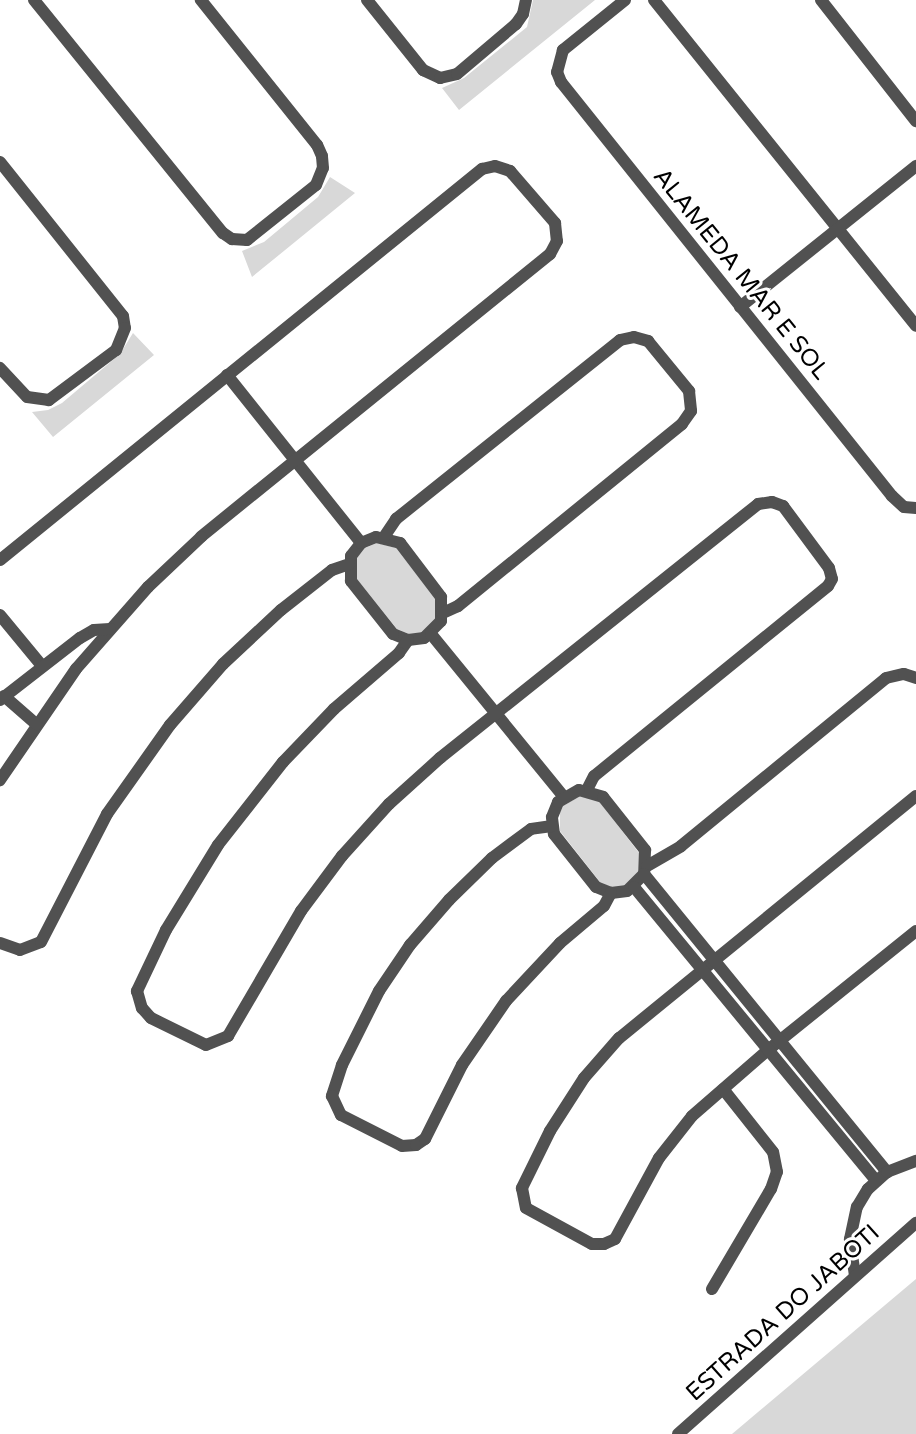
<!DOCTYPE html>
<style>
body{margin:0}
#map{position:relative;width:916px;height:1434px;overflow:hidden;background:#fff;font-family:"Varela Round",sans-serif}
div>[style]{position:absolute}
[style*='--x']{left:calc(var(--x)*1px);top:calc(var(--y)*1px);width:calc(var(--w)*1px);rotate:calc(var(--a)*1deg)}
.green>*{inset:0;background:#d8d8d8}
.street>*{height:12px;margin:-6px;padding:0 6px;transform-origin:6px;border-radius:6px;background:#515151}
span{translate:-50% -50%;white-space:nowrap;text-align:center;line-height:1.15;-webkit-text-stroke:6px #fff;paint-order:stroke}
.street-label{font-size:24px;color:#000}
</style>
<div id="map">
<div class="green">
<i style="clip-path:polygon(533px 0,595px 0,459px 110px,442px 88px,464px 78px,527px 27px)"></i>
<i style="clip-path:polygon(330px 177px,355px 193px,252px 277px,242px 251px,264px 242px,318px 197px)"></i>
<i style="clip-path:polygon(133px 333px,154px 355px,53px 437px,32px 412px,48px 410px,62px 403px,120px 354px)"></i>
<i style="clip-path:polygon(377px 543px,396px 548px,436px 599px,436px 619px,422px 633px,409px 634px,397px 629px,356px 578px,356px 559px,365px 548px)"></i>
<i style="clip-path:polygon(580px 796px,599px 801px,639px 853px,639px 872px,625px 886px,612px 888px,600px 882px,560px 831px,560px 812px,563px 806px)"></i>
<i style="clip-path:polygon(916px 1279px,916px 1434px,732px 1434px)"></i>
</div>
<div class="street">
<i style="--x:34;--y:0;--w:300;--a:51"></i>
<i style="--x:223;--y:233;--w:11;--a:34"></i>
<i style="--x:232;--y:239;--w:15;--a:4"></i>
<i style="--x:247;--y:240;--w:88;--a:-38.6"></i>
<i style="--x:316;--y:185;--w:18;--a:-68"></i>
<i style="--x:323;--y:168;--w:12;--a:-95"></i>
<i style="--x:322;--y:156;--w:12;--a:-114"></i>
<i style="--x:317;--y:145;--w:186;--a:-128.7"></i>
<i style="--x:367;--y:0;--w:90;--a:51.3"></i>
<i style="--x:423;--y:70;--w:19;--a:25"></i>
<i style="--x:440;--y:78;--w:17;--a:-13"></i>
<i style="--x:457;--y:74;--w:77;--a:-40.3"></i>
<i style="--x:516;--y:24;--w:12;--a:-55"></i>
<i style="--x:523;--y:14;--w:14;--a:-78"></i>
<i style="--x:625;--y:0;--w:80;--a:141.1"></i>
<i style="--x:563;--y:50;--w:23;--a:105"></i>
<i style="--x:557;--y:72;--w:11;--a:68"></i>
<i style="--x:561;--y:82;--w:530;--a:51.36"></i>
<i style="--x:892;--y:496;--w:16;--a:43"></i>
<i style="--x:904;--y:507;--w:12;--a:5"></i>
<i style="--x:654;--y:0;--w:418;--a:51.2"></i>
<i style="--x:821;--y:0;--w:154;--a:51.9"></i>
<i style="--x:0;--y:162;--w:197;--a:51.4"></i>
<i style="--x:123;--y:316;--w:12;--a:81"></i>
<i style="--x:125;--y:328;--w:24;--a:112"></i>
<i style="--x:116;--y:350;--w:84;--a:143.3"></i>
<i style="--x:49;--y:400;--w:22;--a:-172"></i>
<i style="--x:27;--y:397;--w:40;--a:-133"></i>
<i style="--x:740;--y:307;--w:226;--a:-38.7"></i>
<i style="--x:227;--y:375;--w:215;--a:51.4"></i>
<i style="--x:376;--y:537;--w:25;--a:14"></i>
<i style="--x:400;--y:543;--w:68;--a:52.8"></i>
<i style="--x:441;--y:597;--w:24;--a:90"></i>
<i style="--x:441;--y:621;--w:24;--a:135"></i>
<i style="--x:424;--y:638;--w:16;--a:173"></i>
<i style="--x:408;--y:640;--w:16;--a:-158"></i>
<i style="--x:393;--y:634;--w:68;--a:-128.4"></i>
<i style="--x:351;--y:581;--w:25;--a:-90"></i>
<i style="--x:351;--y:556;--w:16;--a:-52"></i>
<i style="--x:361;--y:543;--w:16;--a:-22"></i>
<i style="--x:384;--y:537;--w:22;--a:-56"></i>
<i style="--x:396;--y:519;--w:287;--a:-38.6"></i>
<i style="--x:620;--y:340;--w:14;--a:-12"></i>
<i style="--x:634;--y:337;--w:15;--a:16"></i>
<i style="--x:648;--y:341;--w:65;--a:50.6"></i>
<i style="--x:689;--y:391;--w:20;--a:84"></i>
<i style="--x:691;--y:411;--w:16;--a:125"></i>
<i style="--x:682;--y:424;--w:289;--a:140.9"></i>
<i style="--x:458;--y:606;--w:17;--a:155"></i>
<i style="--x:0;--y:560;--w:621;--a:-39.05"></i>
<i style="--x:482;--y:169;--w:13;--a:-13"></i>
<i style="--x:495;--y:166;--w:16;--a:18"></i>
<i style="--x:510;--y:171;--w:69;--a:49.1"></i>
<i style="--x:555;--y:223;--w:18;--a:84"></i>
<i style="--x:557;--y:241;--w:15;--a:118"></i>
<i style="--x:550;--y:254;--w:449;--a:141"></i>
<i style="--x:201;--y:537;--w:73;--a:136.7"></i>
<i style="--x:148;--y:587;--w:109;--a:131.3"></i>
<i style="--x:76;--y:669;--w:135;--a:124.4"></i>
<i style="--x:0;--y:615;--w:66;--a:50.5"></i>
<i style="--x:431;--y:634;--w:210;--a:50.8"></i>
<i style="--x:408;--y:640;--w:16;--a:125"></i>
<i style="--x:399;--y:653;--w:86;--a:139.3"></i>
<i style="--x:334;--y:709;--w:74;--a:133.9"></i>
<i style="--x:283;--y:762;--w:105;--a:128.1"></i>
<i style="--x:218;--y:845;--w:100;--a:121.5"></i>
<i style="--x:166;--y:930;--w:68;--a:115.4"></i>
<i style="--x:137;--y:991;--w:18;--a:74"></i>
<i style="--x:142;--y:1008;--w:13;--a:48"></i>
<i style="--x:151;--y:1018;--w:61;--a:26.1"></i>
<i style="--x:206;--y:1045;--w:24;--a:-22"></i>
<i style="--x:228;--y:1036;--w:145;--a:-59.7"></i>
<i style="--x:301;--y:911;--w:69;--a:-53.3"></i>
<i style="--x:342;--y:856;--w:70;--a:-47.9"></i>
<i style="--x:389;--y:804;--w:69;--a:-42"></i>
<i style="--x:440;--y:758;--w:407;--a:-38.6"></i>
<i style="--x:758;--y:504;--w:14;--a:-8"></i>
<i style="--x:772;--y:502;--w:12;--a:20"></i>
<i style="--x:783;--y:506;--w:77;--a:53.4"></i>
<i style="--x:829;--y:568;--w:11;--a:75"></i>
<i style="--x:832;--y:579;--w:8;--a:120"></i>
<i style="--x:828;--y:586;--w:301;--a:140.9"></i>
<i style="--x:594;--y:776;--w:16;--a:117"></i>
<i style="--x:4;--y:696;--w:43;--a:41.2"></i>
<i style="--x:0;--y:700;--w:101;--a:-37.8"></i>
<i style="--x:80;--y:638;--w:16;--a:-30"></i>
<i style="--x:94;--y:630;--w:16;--a:-4"></i>
<i style="--x:579;--y:790;--w:25;--a:16"></i>
<i style="--x:603;--y:797;--w:68;--a:51.6"></i>
<i style="--x:645;--y:850;--w:24;--a:92"></i>
<i style="--x:644;--y:874;--w:24;--a:135"></i>
<i style="--x:627;--y:891;--w:16;--a:173"></i>
<i style="--x:611;--y:893;--w:16;--a:-158"></i>
<i style="--x:596;--y:887;--w:68;--a:-128.4"></i>
<i style="--x:554;--y:834;--w:17;--a:-97"></i>
<i style="--x:552;--y:817;--w:16;--a:-68"></i>
<i style="--x:558;--y:802;--w:24;--a:-30"></i>
<i style="--x:916;--y:796;--w:383;--a:140.8"></i>
<i style="--x:619;--y:1038;--w:53;--a:131.2"></i>
<i style="--x:584;--y:1078;--w:63;--a:122.7"></i>
<i style="--x:550;--y:1131;--w:64;--a:116.2"></i>
<i style="--x:522;--y:1188;--w:20;--a:79"></i>
<i style="--x:526;--y:1208;--w:75;--a:28.6"></i>
<i style="--x:592;--y:1244;--w:12;--a:0"></i>
<i style="--x:604;--y:1244;--w:12;--a:-24"></i>
<i style="--x:615;--y:1239;--w:92;--a:-61.5"></i>
<i style="--x:659;--y:1158;--w:53;--a:-51.8"></i>
<i style="--x:692;--y:1116;--w:101;--a:-41"></i>
<i style="--x:768;--y:1050;--w:190;--a:-38.8"></i>
<i style="--x:552;--y:826;--w:21;--a:172"></i>
<i style="--x:531;--y:829;--w:49;--a:143.4"></i>
<i style="--x:492;--y:858;--w:60;--a:135.7"></i>
<i style="--x:449;--y:900;--w:60;--a:130.9"></i>
<i style="--x:410;--y:945;--w:55;--a:124"></i>
<i style="--x:379;--y:991;--w:83;--a:116.6"></i>
<i style="--x:342;--y:1065;--w:33;--a:108"></i>
<i style="--x:332;--y:1096;--w:21;--a:65"></i>
<i style="--x:341;--y:1115;--w:68;--a:26.9"></i>
<i style="--x:402;--y:1146;--w:14;--a:-4"></i>
<i style="--x:416;--y:1145;--w:11;--a:-34"></i>
<i style="--x:425;--y:1139;--w:83;--a:-63.4"></i>
<i style="--x:462;--y:1065;--w:78;--a:-55.5"></i>
<i style="--x:506;--y:1001;--w:79;--a:-47"></i>
<i style="--x:560;--y:943;--w:57;--a:-40.1"></i>
<i style="--x:604;--y:906;--w:15;--a:-62"></i>
<i style="--x:647;--y:866;--w:39;--a:-30"></i>
<i style="--x:681;--y:846;--w:265;--a:-39.3"></i>
<i style="--x:886;--y:678;--w:18;--a:-13"></i>
<i style="--x:904;--y:674;--w:13;--a:18"></i>
<i style="--x:644;--y:874;--w:385;--a:50.8"></i>
<i style="--x:634;--y:887;--w:381;--a:50.5"></i>
<i style="--x:0;--y:943;--w:21;--a:19"></i>
<i style="--x:20;--y:950;--w:22;--a:-21"></i>
<i style="--x:41;--y:942;--w:144;--a:-62.7"></i>
<i style="--x:107;--y:814;--w:109;--a:-54.7"></i>
<i style="--x:170;--y:725;--w:81;--a:-49"></i>
<i style="--x:223;--y:664;--w:79;--a:-43"></i>
<i style="--x:281;--y:610;--w:65;--a:-38.1"></i>
<i style="--x:332;--y:570;--w:18;--a:-19"></i>
<i style="--x:855;--y:1276;--w:37;--a:-98"></i>
<i style="--x:850;--y:1239;--w:33;--a:-78"></i>
<i style="--x:857;--y:1207;--w:21;--a:-59"></i>
<i style="--x:868;--y:1189;--w:25;--a:-42"></i>
<i style="--x:887;--y:1172;--w:31;--a:-21"></i>
<i style="--x:712;--y:1289;--w:116;--a:-59.5"></i>
<i style="--x:771;--y:1189;--w:18;--a:-71"></i>
<i style="--x:777;--y:1172;--w:20;--a:-101"></i>
<i style="--x:773;--y:1152;--w:80;--a:-128.4"></i>
<i style="--x:678;--y:1434;--w:318;--a:-41.6"></i>
</div>
<div class="street-label">
<span style="left:741px;top:274px;rotate:51deg">ALAMEDA MAR E SOL</span>
<span style="left:783px;top:1313px;rotate:-42deg">ESTRADA DO JABOTI</span>
</div>
</div>
